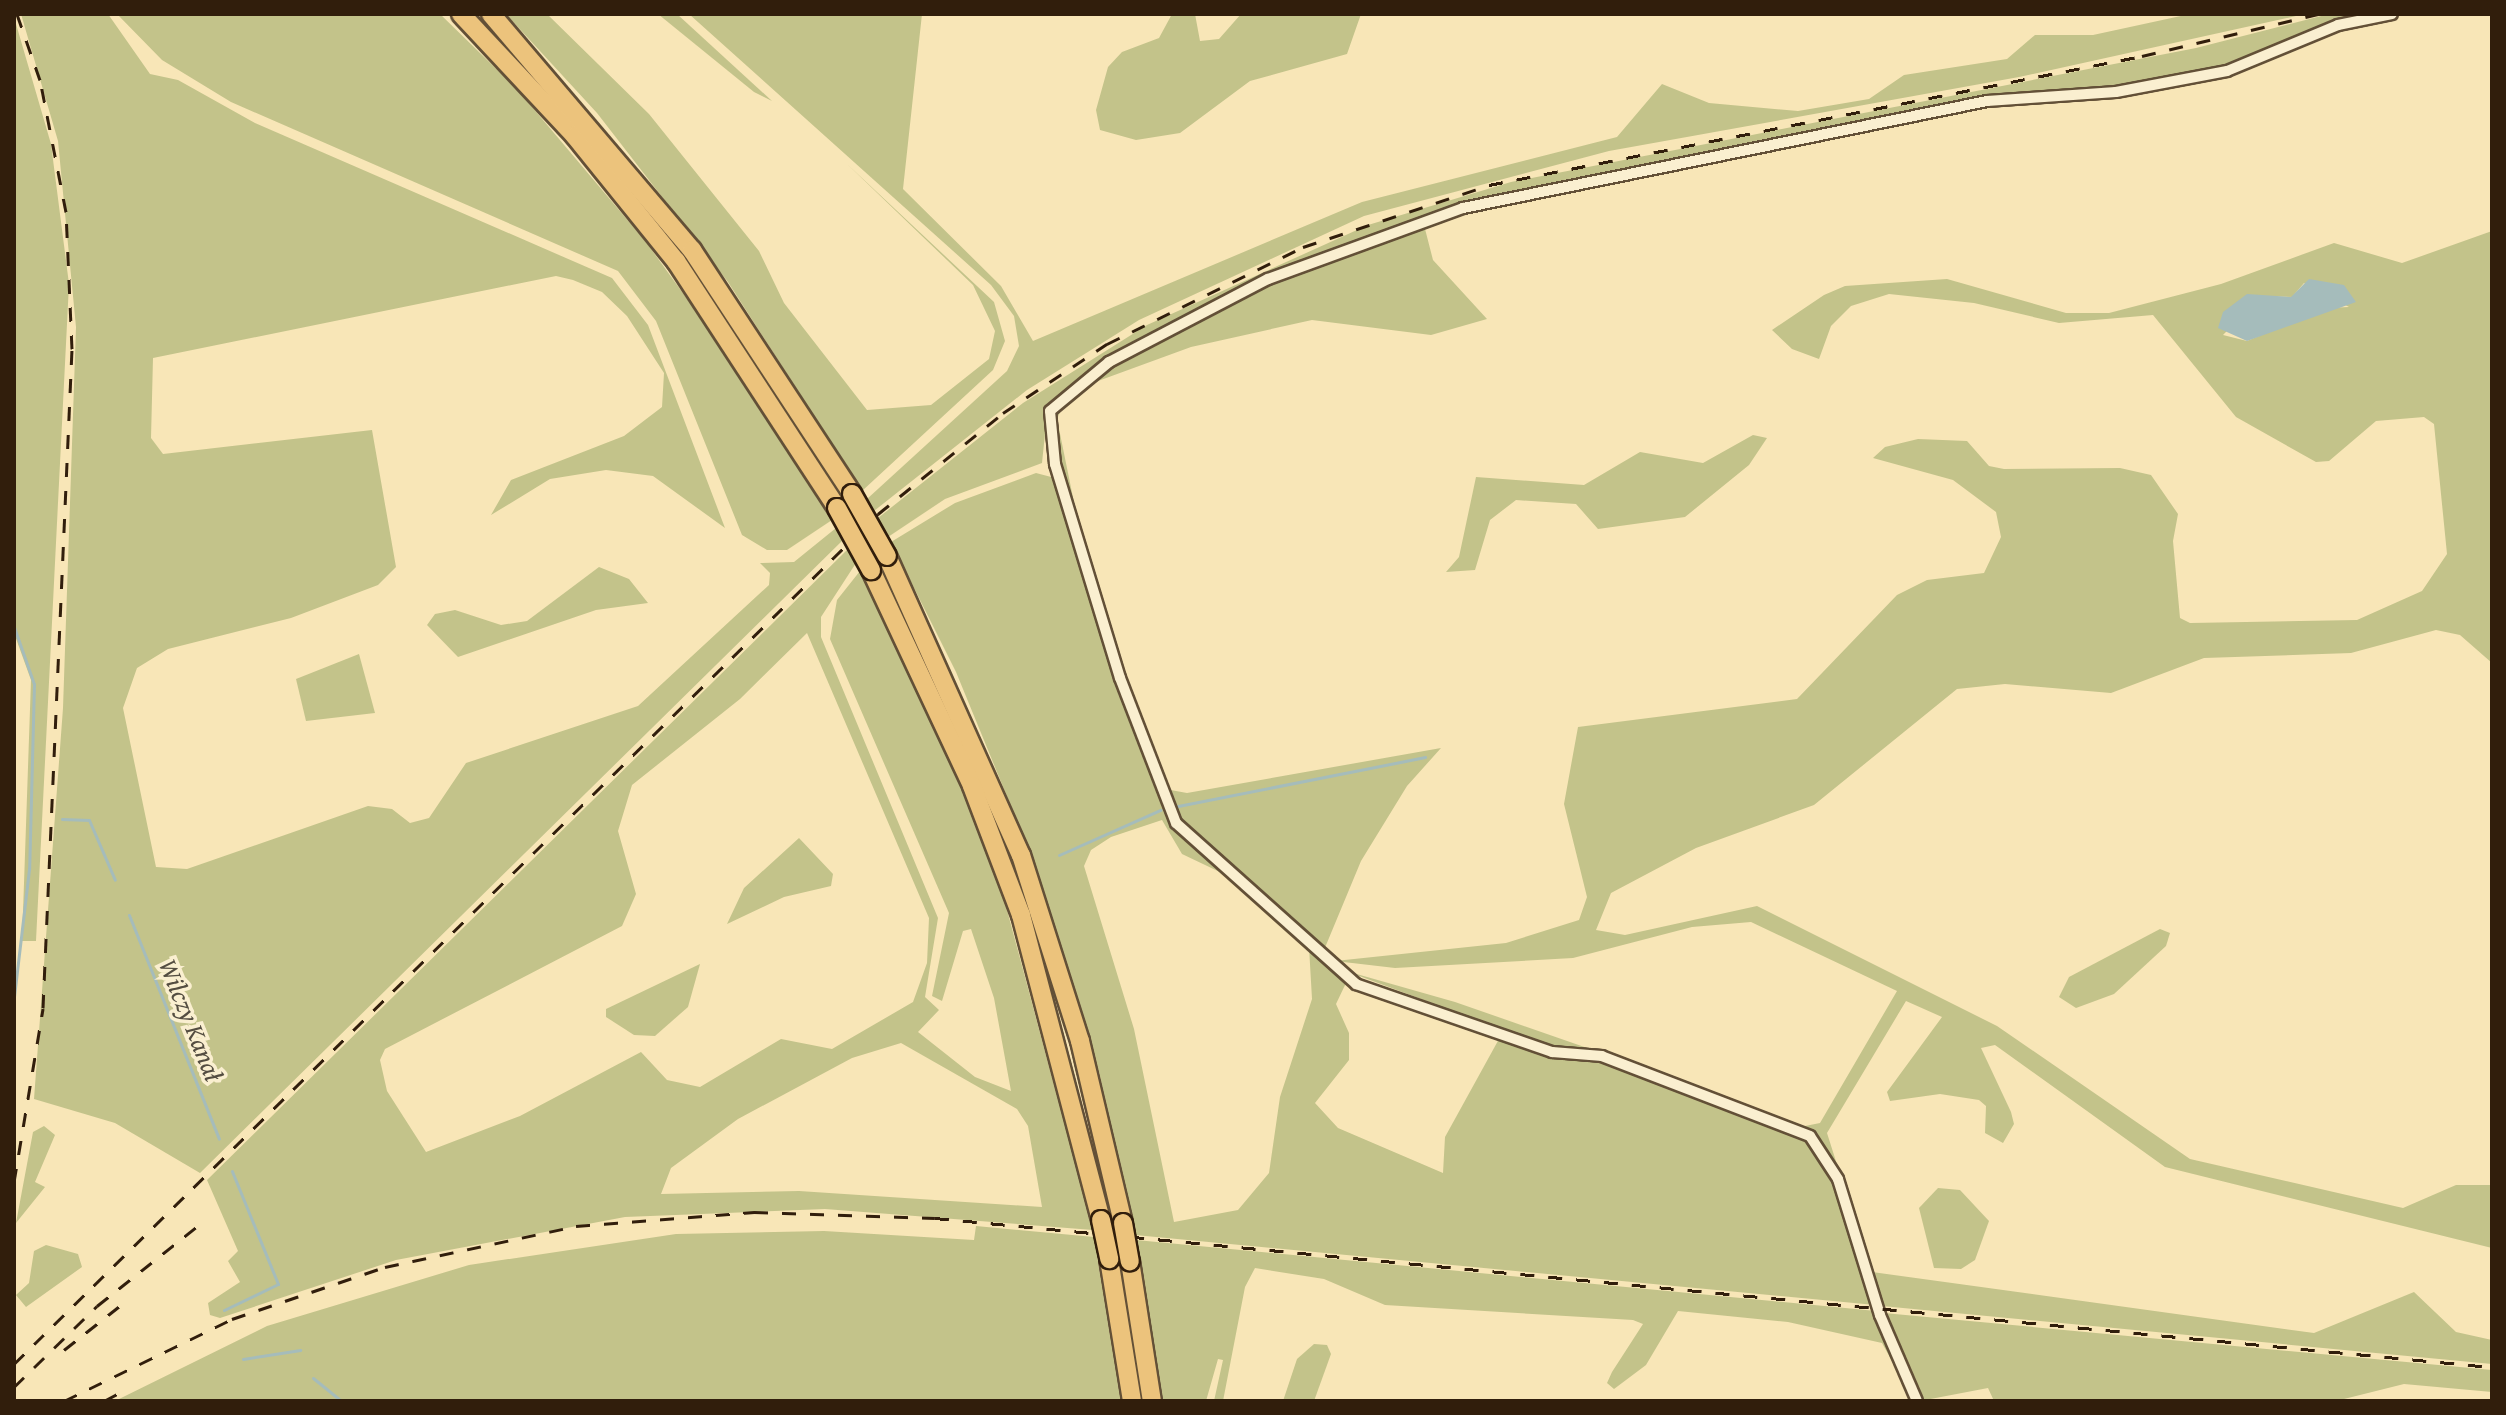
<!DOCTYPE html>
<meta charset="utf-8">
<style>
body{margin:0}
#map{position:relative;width:2506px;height:1415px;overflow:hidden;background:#f8e6b7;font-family:"Gentium Book Plus",serif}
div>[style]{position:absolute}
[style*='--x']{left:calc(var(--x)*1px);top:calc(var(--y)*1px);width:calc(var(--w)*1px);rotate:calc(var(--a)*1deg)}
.green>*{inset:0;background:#c3c38a}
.water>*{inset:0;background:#a5bcbb}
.stream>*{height:3px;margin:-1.5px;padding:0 1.5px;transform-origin:1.5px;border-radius:1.5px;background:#a5bcbb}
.roads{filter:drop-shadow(2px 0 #635037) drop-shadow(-2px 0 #635037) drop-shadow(0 2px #635037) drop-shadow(0 -2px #635037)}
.street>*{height:10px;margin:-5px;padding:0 5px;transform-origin:5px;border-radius:5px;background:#faefd0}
.highway>*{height:18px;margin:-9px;padding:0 9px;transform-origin:9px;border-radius:9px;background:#ecc37c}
.rail>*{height:3px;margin-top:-1.5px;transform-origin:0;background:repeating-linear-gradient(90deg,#311e0c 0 14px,transparent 0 28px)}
.bridges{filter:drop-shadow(2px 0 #311e0c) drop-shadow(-2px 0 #311e0c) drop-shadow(0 2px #311e0c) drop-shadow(0 -2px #311e0c)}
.highway-bridge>*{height:18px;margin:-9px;padding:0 9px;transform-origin:9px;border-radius:9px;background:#ecc37c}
span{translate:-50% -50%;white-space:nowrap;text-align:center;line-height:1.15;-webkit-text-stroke:7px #faefd0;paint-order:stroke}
.water-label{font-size:26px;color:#544d41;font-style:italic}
.frame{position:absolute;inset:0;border:16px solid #311e0c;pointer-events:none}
</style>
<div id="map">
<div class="green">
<i style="clip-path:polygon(21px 14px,108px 14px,150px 74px,178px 80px,255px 123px,612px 278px,648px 325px,725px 528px,653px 476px,606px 470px,550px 479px,491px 515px,511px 480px,624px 436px,662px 407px,664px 373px,627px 316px,602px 292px,573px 280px,556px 276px,153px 358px,151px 438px,163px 454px,372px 430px,396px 567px,378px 585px,291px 618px,168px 649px,137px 668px,123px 708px,156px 867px,187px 869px,368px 806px,392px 809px,410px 823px,429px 818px,466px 763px,638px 706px,769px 585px,770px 573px,760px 563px,794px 562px,836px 528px,843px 540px,200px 1173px,115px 1123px,34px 1099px,63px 708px,76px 327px,58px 141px)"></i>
<i style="clip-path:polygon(117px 14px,440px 14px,516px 88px,646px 242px,773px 418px,832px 520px,787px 550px,767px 550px,742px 535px,656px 321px,618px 271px,231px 102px,162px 60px)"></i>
<i style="clip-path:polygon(506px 14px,547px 14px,649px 114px,759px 251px,784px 303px,867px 410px,931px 405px,989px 359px,995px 331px,973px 285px,846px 163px,994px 302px,1005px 341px,993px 370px,862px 491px,728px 282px,597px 113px)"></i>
<i style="clip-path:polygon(658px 14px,677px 14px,772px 101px,754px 92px)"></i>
<i style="clip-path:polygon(689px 14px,922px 14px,903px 189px,1001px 286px,1033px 341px,1362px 202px,1617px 137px,1662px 84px,1709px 103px,1798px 111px,1869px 99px,1904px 75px,2007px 59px,2035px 35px,2093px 35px,2190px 14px,2305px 14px,2019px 77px,1609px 151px,1364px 216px,1139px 320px,1027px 390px,874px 511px,867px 499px,1007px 371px,1019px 346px,1014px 316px,991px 285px)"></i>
<i style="clip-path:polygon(1172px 14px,1195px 14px,1200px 41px,1219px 39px,1241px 14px,1361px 14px,1347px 54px,1250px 81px,1180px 133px,1136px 140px,1100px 130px,1096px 110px,1108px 67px,1122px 52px,1159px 38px)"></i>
<i style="clip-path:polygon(2329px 14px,2381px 14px,2244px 64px,1721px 150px,1470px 202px,1307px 261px,1127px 349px,1048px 405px,1042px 463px,945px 499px,888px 537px,878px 518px,1023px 403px,1147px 325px,1368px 225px,1511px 182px,2196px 48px)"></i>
<i style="clip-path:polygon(14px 17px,51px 144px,69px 284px,36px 941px,22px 941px,31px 680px,14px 633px)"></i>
<i style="clip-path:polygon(1424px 225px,1433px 260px,1487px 319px,1431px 335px,1312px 320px,1191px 347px,1098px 381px,1064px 403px,1057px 419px,1078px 522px,1058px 460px,1054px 409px,1108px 366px,1256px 289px)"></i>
<i style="clip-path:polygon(evenodd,2492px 231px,2492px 663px,2460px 635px,2436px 630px,2351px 653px,2204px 658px,2111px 693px,2005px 684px,1957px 689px,1814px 805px,1696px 848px,1611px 893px,1596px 930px,1625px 935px,1757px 906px,1997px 1026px,2190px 1159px,2403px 1208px,2456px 1185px,2492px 1185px,2492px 1248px,2165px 1167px,1995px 1045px,1981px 1048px,2011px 1112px,2014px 1124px,2003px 1143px,1985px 1133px,1986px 1106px,1979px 1100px,1940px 1094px,1890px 1101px,1887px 1092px,1942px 1017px,1906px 1001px,1827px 1133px,1840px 1174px,1805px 1126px,1820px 1123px,1897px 991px,1751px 922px,1692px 927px,1573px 958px,1395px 968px,1335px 961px,1506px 943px,1579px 920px,1587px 897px,1564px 804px,1578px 727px,1797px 699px,1897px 595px,1927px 580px,1984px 573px,2001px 537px,1996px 512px,1953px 480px,1873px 458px,1885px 447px,1918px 439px,1967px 441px,1989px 466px,2004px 469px,2120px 468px,2151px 475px,2178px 514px,2173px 541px,2180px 618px,2190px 623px,2357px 620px,2422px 591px,2447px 554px,2434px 424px,2424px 417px,2376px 421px,2329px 461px,2316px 462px,2236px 417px,2153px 315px,2059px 323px,1974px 303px,1889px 294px,1851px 306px,1831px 326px,1819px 359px,1792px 349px,1772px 330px,1824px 295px,1845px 286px,1947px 279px,2066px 313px,2109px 313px,2221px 284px,2334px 243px,2402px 263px,2492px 231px,2304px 283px,2349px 307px,2327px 308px,2247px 341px,2223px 335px,2261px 296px,2292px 297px,2304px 283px)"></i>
<i style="clip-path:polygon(1753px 435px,1767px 438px,1749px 465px,1685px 517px,1598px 529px,1576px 504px,1516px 500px,1490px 520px,1475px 570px,1446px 572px,1459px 557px,1476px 477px,1584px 485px,1640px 452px,1703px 463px)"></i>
<i style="clip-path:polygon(1036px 473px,1055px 478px,1166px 815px,1224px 874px,1182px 854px,1162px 820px,1111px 837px,1091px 850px,1084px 866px,1134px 1029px,1174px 1222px,1238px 1210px,1269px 1173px,1280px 1097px,1312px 999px,1309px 947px,1346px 983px,1336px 1004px,1349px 1033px,1349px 1060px,1315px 1103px,1338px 1128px,1443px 1173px,1445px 1137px,1499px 1039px,1552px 1056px,1599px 1059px,1805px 1137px,1846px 1208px,1875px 1305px,1135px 1235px,1099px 1072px,1038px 872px,956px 672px,891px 542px,955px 503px)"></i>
<i style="clip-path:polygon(evenodd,848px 549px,856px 563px,821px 617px,821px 637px,938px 918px,925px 997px,939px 1010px,918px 1032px,975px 1077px,1011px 1091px,994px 998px,971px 929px,963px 931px,942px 1001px,932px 996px,949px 913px,830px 639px,837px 600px,860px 571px,946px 748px,1000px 884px,1093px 1230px,825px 1209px,625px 1217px,396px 1260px,220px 1318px,210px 1315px,208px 1303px,240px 1282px,228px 1261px,238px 1251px,207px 1180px,848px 549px,807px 633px,929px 918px,927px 963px,913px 1002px,832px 1049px,781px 1039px,700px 1087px,667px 1080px,641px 1052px,520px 1116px,426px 1152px,387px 1091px,380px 1060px,385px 1049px,622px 926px,636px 894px,618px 831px,632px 785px,740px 699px,807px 633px,848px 549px,901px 1043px,1017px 1109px,1028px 1126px,1042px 1207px,799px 1191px,661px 1194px,671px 1168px,738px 1119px,852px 1058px,901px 1043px)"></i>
<i style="clip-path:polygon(599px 567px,629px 579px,648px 603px,596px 610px,458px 657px,427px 625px,435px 614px,455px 610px,501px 625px,527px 621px)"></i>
<i style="clip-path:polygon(359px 654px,375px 713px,306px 721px,296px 679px)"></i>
<i style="clip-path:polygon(1441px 748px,1407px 786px,1361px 861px,1324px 950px,1182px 824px,1165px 789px,1187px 793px)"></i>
<i style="clip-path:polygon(799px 838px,833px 874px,831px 886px,784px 897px,727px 924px,744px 888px)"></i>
<i style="clip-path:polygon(2160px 929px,2170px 933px,2166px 946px,2114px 994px,2076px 1008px,2059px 997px,2069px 977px)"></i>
<i style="clip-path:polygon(700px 964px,688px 1007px,655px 1036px,634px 1035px,606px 1017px,606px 1009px)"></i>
<i style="clip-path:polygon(1346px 971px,1455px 1002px,1593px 1050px,1544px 1045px)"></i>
<i style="clip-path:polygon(44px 1126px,55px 1135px,35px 1182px,45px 1187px,16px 1223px,33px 1132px)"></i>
<i style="clip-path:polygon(1938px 1188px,1960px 1190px,1989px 1221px,1975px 1260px,1961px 1269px,1934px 1268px,1919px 1208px)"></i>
<i style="clip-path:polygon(976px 1226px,1094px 1237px,1121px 1401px,115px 1401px,267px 1326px,469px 1265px,676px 1234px,824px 1231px,974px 1240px)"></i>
<i style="clip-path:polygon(1136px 1240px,1876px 1311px,1914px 1401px,1882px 1343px,1788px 1322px,1678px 1311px,1646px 1365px,1614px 1389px,1607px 1383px,1612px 1372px,1643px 1324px,1633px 1320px,1385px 1305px,1324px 1279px,1255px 1268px,1245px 1287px,1223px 1401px,1214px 1401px,1223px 1360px,1218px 1359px,1206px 1401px,1163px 1401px)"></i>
<i style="clip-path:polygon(46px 1245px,78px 1254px,82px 1267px,26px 1307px,16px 1295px,29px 1283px,34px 1251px)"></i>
<i style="clip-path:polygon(1872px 1272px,2314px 1333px,2414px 1292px,2456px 1332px,2492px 1340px,2492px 1364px,1882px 1306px)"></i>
<i style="clip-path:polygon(1884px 1313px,2492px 1370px,2492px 1392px,2404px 1384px,2336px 1401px,1994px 1401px,1988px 1388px,1920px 1401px)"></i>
<i style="clip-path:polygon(1314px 1344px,1327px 1345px,1331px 1354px,1314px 1401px,1283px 1401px,1297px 1359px)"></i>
</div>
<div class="water">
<i style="clip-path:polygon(2309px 279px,2344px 285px,2356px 302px,2247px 341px,2218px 328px,2223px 312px,2247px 294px,2291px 297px)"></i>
</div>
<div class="stream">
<i style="--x:14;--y:627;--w:60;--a:70.7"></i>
<i style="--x:34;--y:684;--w:185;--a:91.5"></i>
<i style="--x:29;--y:869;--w:129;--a:96.7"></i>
<i style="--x:1173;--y:807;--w:257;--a:-11.2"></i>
<i style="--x:62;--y:819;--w:27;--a:2"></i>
<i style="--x:89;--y:820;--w:65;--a:66.6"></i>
<i style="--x:1059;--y:855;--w:111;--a:-24"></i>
<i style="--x:129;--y:915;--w:241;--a:68.1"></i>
<i style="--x:224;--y:1310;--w:60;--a:-25.7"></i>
<i style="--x:278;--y:1284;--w:122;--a:-112.2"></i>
<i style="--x:243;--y:1359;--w:58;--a:-9"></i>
<i style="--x:313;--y:1378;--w:36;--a:39"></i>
</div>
<div class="roads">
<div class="street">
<i style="--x:1917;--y:1401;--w:94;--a:-113.3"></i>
<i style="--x:1880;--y:1315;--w:142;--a:-107.2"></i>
<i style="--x:1838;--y:1179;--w:51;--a:-123.1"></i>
<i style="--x:1810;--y:1136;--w:223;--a:-159"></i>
<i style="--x:1602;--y:1056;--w:50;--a:-175.4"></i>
<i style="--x:1552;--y:1052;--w:207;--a:-160.9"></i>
<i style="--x:1356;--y:984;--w:241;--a:-138.2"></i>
<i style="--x:1176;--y:823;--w:155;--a:-111.1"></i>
<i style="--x:1120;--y:678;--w:224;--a:-106.9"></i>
<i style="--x:1055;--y:464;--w:53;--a:-95.4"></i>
<i style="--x:1050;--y:411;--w:77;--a:-39.7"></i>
<i style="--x:1109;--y:362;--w:179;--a:-27.6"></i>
<i style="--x:1268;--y:279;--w:208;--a:-20"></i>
<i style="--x:1463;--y:208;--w:535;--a:-11.54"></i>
<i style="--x:1987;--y:101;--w:129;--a:-4"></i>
<i style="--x:2116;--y:92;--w:113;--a:-10.7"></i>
<i style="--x:2227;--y:71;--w:120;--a:-22.5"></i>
<i style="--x:2338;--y:25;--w:55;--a:-11.5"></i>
</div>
<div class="highway">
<i style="--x:461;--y:14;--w:167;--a:46.9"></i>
<i style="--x:575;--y:136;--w:161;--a:51.1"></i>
<i style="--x:676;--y:261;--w:295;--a:56.9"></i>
<i style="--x:491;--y:14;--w:310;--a:49.6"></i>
<i style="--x:692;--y:250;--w:292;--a:56.7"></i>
<i style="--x:887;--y:556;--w:328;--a:65.9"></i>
<i style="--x:1021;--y:855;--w:195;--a:72.4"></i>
<i style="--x:1080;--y:1041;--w:187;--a:76.7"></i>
<i style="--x:871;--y:570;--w:238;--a:64.9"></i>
<i style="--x:972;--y:786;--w:138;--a:69.2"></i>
<i style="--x:1021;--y:915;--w:315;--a:75.3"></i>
<i style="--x:1109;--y:1259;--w:144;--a:80.8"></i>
<i style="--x:1130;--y:1261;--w:142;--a:81.1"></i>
</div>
</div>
<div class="rail">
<i style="--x:14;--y:1182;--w:176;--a:-80.5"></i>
<i style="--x:43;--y:1008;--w:660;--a:-87.48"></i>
<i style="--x:72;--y:349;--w:137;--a:-92.5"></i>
<i style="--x:66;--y:212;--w:135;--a:-101.1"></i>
<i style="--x:40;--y:80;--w:70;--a:-109.2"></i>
<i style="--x:64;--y:1350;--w:79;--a:-38.3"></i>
<i style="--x:14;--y:1364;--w:1212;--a:-44.53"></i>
<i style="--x:878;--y:514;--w:161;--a:-38.9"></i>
<i style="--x:1003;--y:413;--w:125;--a:-33.6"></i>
<i style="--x:1107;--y:344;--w:219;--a:-26.3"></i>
<i style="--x:1303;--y:247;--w:196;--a:-18.4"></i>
<i style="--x:1489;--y:185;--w:666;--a:-11.17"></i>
<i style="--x:2142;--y:56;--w:181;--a:-13.4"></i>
<i style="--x:14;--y:1387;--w:116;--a:-44.3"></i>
<i style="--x:97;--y:1306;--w:132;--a:-38.5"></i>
<i style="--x:64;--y:1401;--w:187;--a:-26"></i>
<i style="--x:232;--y:1319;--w:162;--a:-18.8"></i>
<i style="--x:385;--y:1267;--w:195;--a:-12.1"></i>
<i style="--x:576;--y:1226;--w:179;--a:-4.5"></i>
<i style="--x:754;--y:1212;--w:181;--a:1.9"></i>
<i style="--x:935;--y:1218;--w:1564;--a:5.47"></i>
<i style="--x:104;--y:1401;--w:27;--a:-28"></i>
</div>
<div class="bridges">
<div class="highway-bridge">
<i style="--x:852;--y:494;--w:71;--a:60.6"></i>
<i style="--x:837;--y:508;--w:71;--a:61.3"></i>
<i style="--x:1101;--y:1220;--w:40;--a:78"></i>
<i style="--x:1123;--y:1223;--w:39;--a:80"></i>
</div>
</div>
<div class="water-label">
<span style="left:191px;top:1020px;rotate:68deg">Wilczy Kanał</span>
</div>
<div class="frame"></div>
</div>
